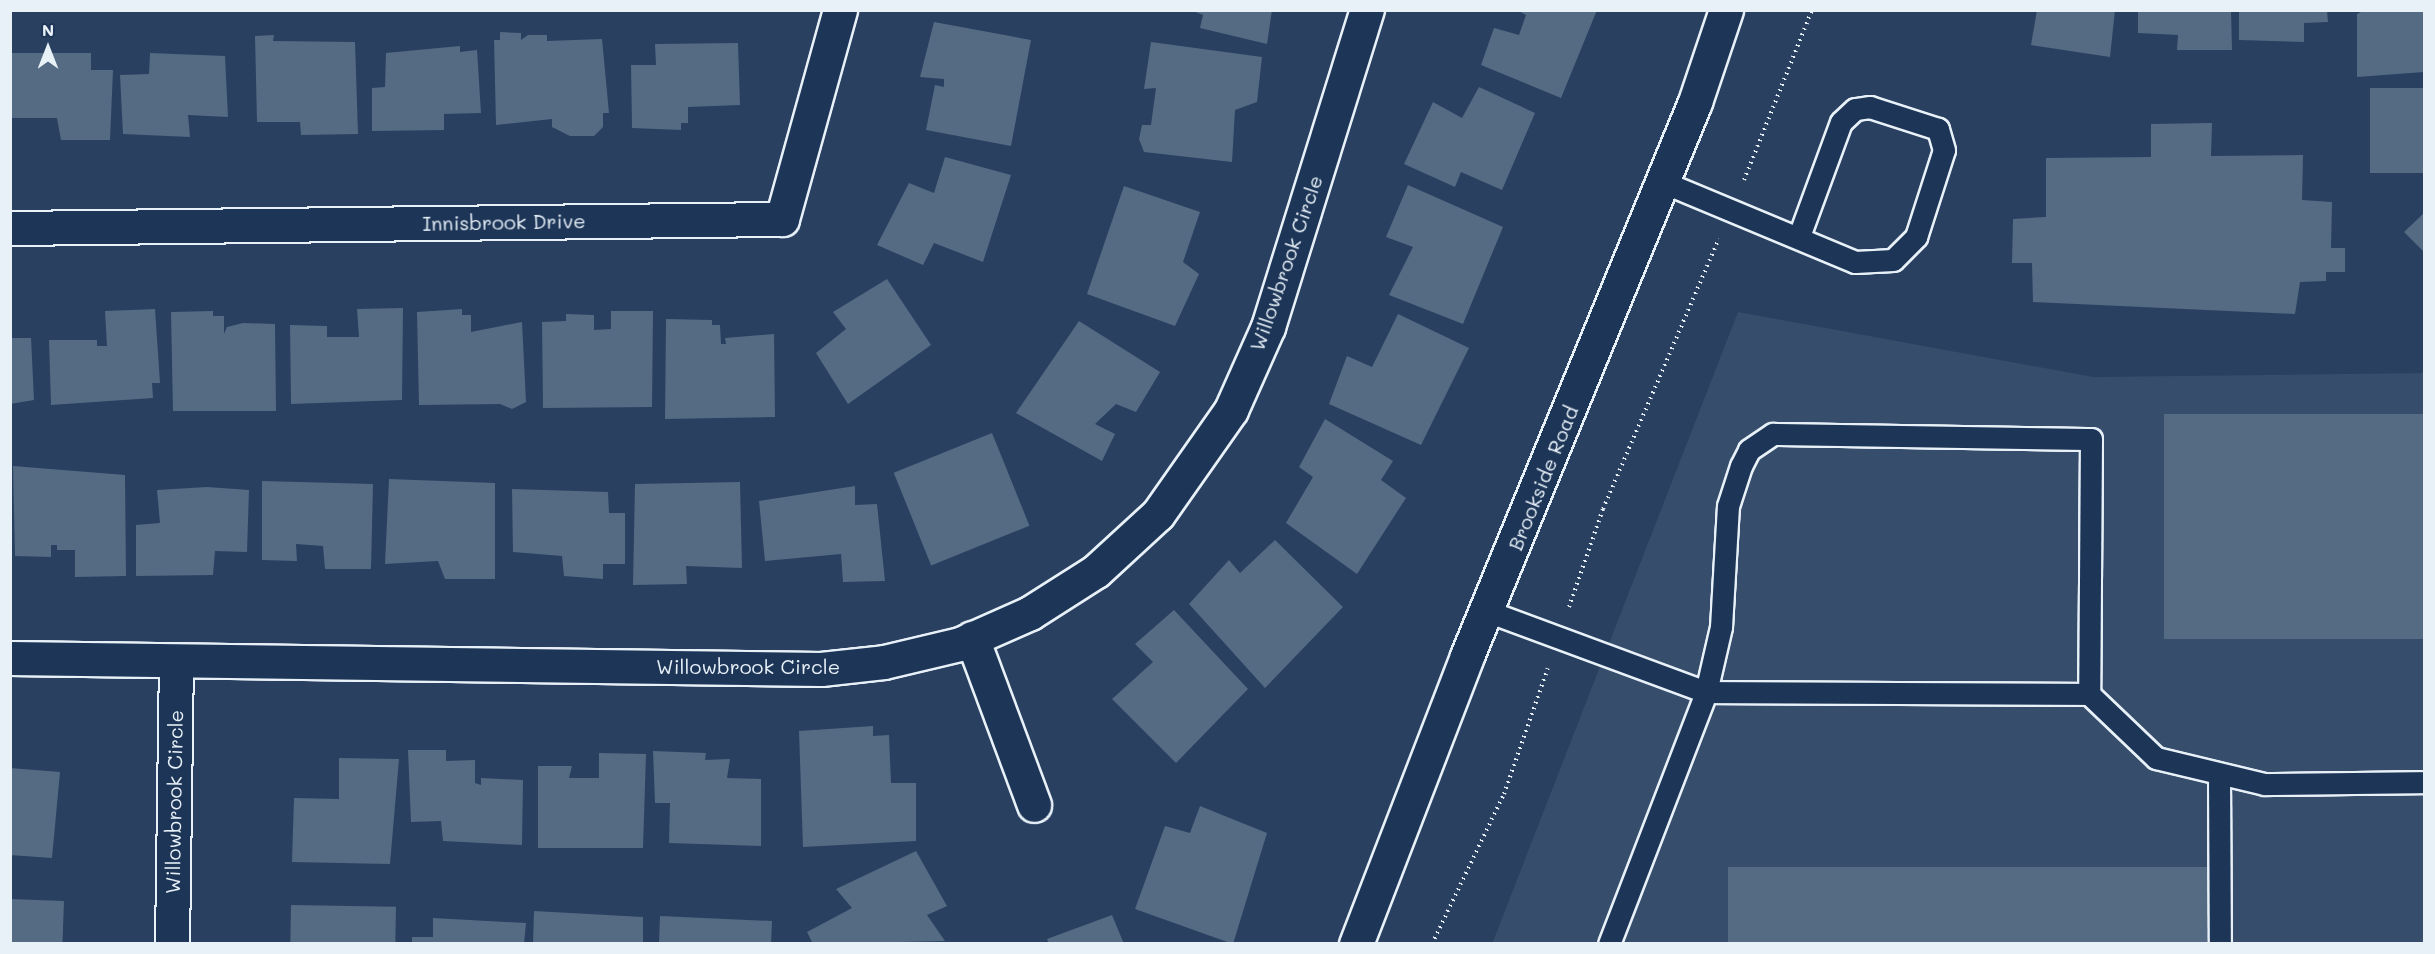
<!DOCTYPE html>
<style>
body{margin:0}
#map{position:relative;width:2435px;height:954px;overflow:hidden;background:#294061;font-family:Mali,sans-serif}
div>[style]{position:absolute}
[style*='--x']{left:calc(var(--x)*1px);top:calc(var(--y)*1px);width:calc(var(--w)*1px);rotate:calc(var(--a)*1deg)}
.built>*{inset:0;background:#364d6b}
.building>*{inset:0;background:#556a83;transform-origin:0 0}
.path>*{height:4px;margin-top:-2px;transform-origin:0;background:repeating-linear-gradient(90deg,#e8f1f8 0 1.5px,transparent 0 6px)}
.roads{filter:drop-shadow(2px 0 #e8f1f8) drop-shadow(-2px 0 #e8f1f8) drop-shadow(0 2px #e8f1f8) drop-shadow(0 -2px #e8f1f8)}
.service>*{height:21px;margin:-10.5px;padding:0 10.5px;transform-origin:10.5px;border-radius:10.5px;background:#1d3557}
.minor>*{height:33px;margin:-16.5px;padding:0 16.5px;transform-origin:16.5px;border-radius:16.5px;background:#1d3557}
.tertiary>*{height:33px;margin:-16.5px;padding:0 16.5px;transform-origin:16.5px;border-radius:16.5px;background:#1d3557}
span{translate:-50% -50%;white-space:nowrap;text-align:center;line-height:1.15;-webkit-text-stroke:6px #1d3557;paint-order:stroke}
.street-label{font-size:20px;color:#e8f1f8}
.frame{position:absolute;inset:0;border:12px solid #e8f1f8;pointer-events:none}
.north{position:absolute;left:18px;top:18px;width:60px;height:60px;-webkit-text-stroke:4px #1d3557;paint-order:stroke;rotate:0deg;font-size:16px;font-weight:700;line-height:24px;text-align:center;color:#e8f1f8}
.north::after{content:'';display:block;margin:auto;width:21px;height:27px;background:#e8f1f8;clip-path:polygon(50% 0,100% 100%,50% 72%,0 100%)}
</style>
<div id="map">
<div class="built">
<i style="clip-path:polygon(1738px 312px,2093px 377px,2424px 373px,2424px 943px,1492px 944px)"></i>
</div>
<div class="building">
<i style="clip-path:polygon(1191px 10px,1272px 10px,1267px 44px,1200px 28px,1203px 15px)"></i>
<i style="clip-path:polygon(1517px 10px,1597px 10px,1561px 98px,1481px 65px,1494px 28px,1519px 35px,1526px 15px)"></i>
<i style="clip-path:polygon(2037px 10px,2115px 10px,2110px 57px,2031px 45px)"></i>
<i style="clip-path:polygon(2138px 10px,2231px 10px,2232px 50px,2177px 50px,2178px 35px,2138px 33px)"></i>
<i style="clip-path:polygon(2239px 10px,2327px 10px,2328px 22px,2304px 23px,2304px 42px,2239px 40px)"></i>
<i style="clip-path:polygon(2365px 10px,2424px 10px,2424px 72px,2357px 77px,2357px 14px)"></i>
<i style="clip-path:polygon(934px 22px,1031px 40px,1011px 146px,926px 130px,935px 85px,944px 87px,944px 79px,920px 77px)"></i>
<i style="clip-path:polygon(500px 32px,521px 33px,521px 40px,528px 35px,547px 35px,547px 41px,602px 39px,609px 113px,603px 113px,603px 127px,594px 136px,570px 136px,552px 127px,552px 119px,496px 125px,494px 40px,500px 40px)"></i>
<i style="clip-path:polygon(274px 35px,273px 41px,355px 42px,358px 134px,301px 135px,300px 122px,257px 122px,255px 36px)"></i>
<i style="clip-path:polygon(1151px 42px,1262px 57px,1257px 102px,1235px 110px,1232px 162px,1144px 152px,1139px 139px,1142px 125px,1151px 125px,1156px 88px,1144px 89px)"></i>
<i style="clip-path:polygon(738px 43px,740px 105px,688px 107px,688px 123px,681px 123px,681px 130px,632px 128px,631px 65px,656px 65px,655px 44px)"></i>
<i style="clip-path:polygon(460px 46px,460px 52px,477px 50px,481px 113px,444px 114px,444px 130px,372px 131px,372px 88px,385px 87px,386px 53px)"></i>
<i style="clip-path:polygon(10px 53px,91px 53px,91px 70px,113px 70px,110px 140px,61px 140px,57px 118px,10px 118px)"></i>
<i style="clip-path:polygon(150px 53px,225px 56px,228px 117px,188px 115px,190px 137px,123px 134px,120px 75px,149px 74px)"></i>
<i style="clip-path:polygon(1479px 87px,1535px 113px,1502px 190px,1461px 172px,1455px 187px,1404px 164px,1433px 102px,1462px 118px)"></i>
<i style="left:2370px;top:88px;width:54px;height:85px"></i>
<i style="clip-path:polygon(2212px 123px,2211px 156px,2303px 155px,2302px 200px,2332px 202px,2331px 248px,2345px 248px,2345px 272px,2326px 272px,2326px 281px,2300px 282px,2295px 314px,2033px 302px,2032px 263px,2012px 263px,2013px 219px,2046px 217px,2046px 158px,2151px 157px,2151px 124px)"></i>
<i style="clip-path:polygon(945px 157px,1011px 175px,983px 262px,934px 243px,923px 265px,877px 245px,909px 183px,934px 193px)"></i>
<i style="clip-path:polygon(1408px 185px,1503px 227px,1463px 324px,1389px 295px,1413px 247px,1386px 237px)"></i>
<i style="clip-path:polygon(1124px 186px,1200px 212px,1183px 262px,1199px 274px,1175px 326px,1087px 294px)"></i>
<i style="clip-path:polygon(2424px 213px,2424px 252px,2404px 232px)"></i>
<i style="clip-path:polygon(887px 279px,931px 345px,848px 404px,816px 353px,846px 329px,833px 312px)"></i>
<i style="clip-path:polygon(403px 308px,402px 400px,291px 404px,290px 325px,327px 326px,327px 337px,359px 337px,357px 309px)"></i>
<i style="clip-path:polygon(155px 309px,160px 383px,152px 383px,153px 398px,51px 405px,49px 340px,97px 340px,97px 346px,107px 346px,105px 311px)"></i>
<i style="clip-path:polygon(462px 309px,462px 315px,471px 315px,471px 332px,522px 322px,526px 402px,512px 409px,500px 404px,419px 405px,417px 312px)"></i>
<i style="clip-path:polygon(213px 311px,213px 316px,224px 316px,224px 334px,227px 327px,243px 323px,275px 324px,276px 411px,173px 411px,171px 312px)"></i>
<i style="clip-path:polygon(611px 311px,653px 311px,652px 407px,543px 408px,542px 322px,566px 321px,566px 314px,594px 315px,594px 330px,611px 329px)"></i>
<i style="clip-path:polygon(1398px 314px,1469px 348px,1421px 445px,1329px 404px,1347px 356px,1372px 367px)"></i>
<i style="clip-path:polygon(666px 319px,712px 320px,712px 325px,720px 325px,721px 344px,726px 344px,725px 338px,774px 334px,775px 417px,665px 419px)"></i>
<i style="clip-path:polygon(1079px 321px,1160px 372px,1136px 412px,1116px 404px,1095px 424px,1115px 434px,1102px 461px,1016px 413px)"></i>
<i style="clip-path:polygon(10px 338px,31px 338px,34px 400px,10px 404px)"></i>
<i style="left:2424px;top:414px;width:225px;height:260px;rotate:90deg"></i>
<i style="clip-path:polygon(1325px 419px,1393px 461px,1381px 480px,1406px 498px,1357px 574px,1286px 523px,1313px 477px,1299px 467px)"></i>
<i style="left:992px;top:433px;width:100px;height:106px;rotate:68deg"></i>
<i style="clip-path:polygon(13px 466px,125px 475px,126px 576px,75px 577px,75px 550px,57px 550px,57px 545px,51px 545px,51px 557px,15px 556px)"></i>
<i style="clip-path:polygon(389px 479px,495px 483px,495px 579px,445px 579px,438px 561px,385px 564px)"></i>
<i style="clip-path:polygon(262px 481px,373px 484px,371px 569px,325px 569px,323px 546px,296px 544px,297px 561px,262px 560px)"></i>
<i style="clip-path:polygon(740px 482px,742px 568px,686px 566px,687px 584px,633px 585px,635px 484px)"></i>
<i style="clip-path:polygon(855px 486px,855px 505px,877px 504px,885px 581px,843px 582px,841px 554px,765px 561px,759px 501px)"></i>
<i style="clip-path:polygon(207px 487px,249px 490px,247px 552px,215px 551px,213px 575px,136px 576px,136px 525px,160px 523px,157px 490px)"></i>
<i style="clip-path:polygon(512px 489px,608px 492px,609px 513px,625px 513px,625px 564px,603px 564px,603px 579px,564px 576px,562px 556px,513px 552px)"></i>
<i style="clip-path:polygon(1275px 540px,1343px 607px,1265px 688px,1189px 604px,1229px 560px,1240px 573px)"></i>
<i style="clip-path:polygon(1174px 610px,1248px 689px,1176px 763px,1112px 699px,1153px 662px,1135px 644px)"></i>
<i style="clip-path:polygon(873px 726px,873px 736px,889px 735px,891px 783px,916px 783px,916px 841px,803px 847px,799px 731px)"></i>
<i style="clip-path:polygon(408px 750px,446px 750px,446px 761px,475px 760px,475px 783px,481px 785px,481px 778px,523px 780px,522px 845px,443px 841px,441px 821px,411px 822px)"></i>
<i style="clip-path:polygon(653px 751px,706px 753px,705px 760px,730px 759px,727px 778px,761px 779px,761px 846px,669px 843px,670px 803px,655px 803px)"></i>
<i style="clip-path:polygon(599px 753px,646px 754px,643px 848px,538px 848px,538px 766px,572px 766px,569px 778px,599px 778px)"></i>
<i style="clip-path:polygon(339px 758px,399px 759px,390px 864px,292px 862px,294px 798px,339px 799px)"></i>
<i style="clip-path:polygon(10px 768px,60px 772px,52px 858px,10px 855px)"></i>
<i style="clip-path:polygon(1200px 806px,1267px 833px,1233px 944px,1135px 909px,1165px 826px,1190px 833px)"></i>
<i style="clip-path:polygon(916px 851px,947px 906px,927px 915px,945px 941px,813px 944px,807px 932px,852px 908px,836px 889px)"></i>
<i style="left:2214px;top:867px;width:77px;height:486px;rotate:90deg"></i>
<i style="left:10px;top:899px;width:54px;height:45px;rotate:2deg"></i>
<i style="left:291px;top:905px;width:105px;height:39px;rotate:1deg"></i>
<i style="clip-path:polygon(534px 911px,643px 917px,643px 944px,533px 944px)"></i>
<i style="clip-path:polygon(1112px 915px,1124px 944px,1049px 944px,1047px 939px)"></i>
<i style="clip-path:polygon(660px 916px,772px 921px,771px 944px,659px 944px)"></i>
<i style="clip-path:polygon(433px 918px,526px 923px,524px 944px,412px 944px,412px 937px,433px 937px)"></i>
</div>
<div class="path">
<i style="--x:1744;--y:180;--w:183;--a:-68.2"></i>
<i style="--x:1569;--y:607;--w:104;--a:-70.9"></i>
<i style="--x:1603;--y:509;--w:294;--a:-66.8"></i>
<i style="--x:1432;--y:944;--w:166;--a:-64.4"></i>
<i style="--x:1504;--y:794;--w:133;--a:-70.8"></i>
</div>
<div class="roads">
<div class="service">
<i style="--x:1663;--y:182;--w:208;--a:22.6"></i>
<i style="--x:1855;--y:262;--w:38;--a:-3"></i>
<i style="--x:1893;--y:260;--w:33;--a:-45"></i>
<i style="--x:1916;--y:237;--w:91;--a:-72.2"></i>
<i style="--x:1944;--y:150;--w:22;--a:-106"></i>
<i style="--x:1938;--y:129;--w:71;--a:-162.1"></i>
<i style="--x:1870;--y:107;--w:15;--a:172"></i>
<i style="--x:1855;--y:109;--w:19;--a:137"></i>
<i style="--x:1841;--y:122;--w:121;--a:110.2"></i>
<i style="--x:1487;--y:611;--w:233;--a:20.3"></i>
<i style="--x:1706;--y:692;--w:383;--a:0.3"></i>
<i style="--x:2089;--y:694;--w:93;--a:43.7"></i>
<i style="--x:2156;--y:758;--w:111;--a:13.5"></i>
<i style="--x:2264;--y:784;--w:160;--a:-0.7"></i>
<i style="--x:2219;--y:775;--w:169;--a:89.7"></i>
<i style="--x:1609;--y:944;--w:270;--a:-68.9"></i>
<i style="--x:1706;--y:692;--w:67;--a:-77"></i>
<i style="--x:1721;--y:627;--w:121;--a:-86.7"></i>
<i style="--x:1728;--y:506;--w:42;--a:-72"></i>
<i style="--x:1741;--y:466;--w:18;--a:-63"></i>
<i style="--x:1749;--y:450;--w:29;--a:-34"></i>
<i style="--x:1773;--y:434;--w:318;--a:0.9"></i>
<i style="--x:2091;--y:439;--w:255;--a:90.4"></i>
</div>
<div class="minor">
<i style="--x:10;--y:228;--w:772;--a:-0.67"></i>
<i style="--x:782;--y:219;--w:217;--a:-74.5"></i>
<i style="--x:972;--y:638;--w:178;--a:69.6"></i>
<i style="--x:10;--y:658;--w:811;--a:0.78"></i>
<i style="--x:821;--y:669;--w:63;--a:-6.3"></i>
<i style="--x:884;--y:662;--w:78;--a:-13.3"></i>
<i style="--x:960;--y:644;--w:77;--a:-23.9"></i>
<i style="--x:1030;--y:613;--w:78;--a:-32.5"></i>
<i style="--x:1096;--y:571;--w:84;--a:-42.6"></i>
<i style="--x:1158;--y:514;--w:127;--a:-54.9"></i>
<i style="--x:1231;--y:410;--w:91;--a:-66"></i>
<i style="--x:1268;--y:327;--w:332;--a:-72.7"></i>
<i style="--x:172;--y:944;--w:283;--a:-89.2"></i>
</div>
<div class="tertiary">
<i style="--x:1356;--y:944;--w:309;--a:-68.9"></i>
<i style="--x:1467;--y:656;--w:599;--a:-67.63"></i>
<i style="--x:1695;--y:102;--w:97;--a:-71.4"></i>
</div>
</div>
<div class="street-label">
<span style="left:504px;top:222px;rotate:-1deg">Innisbrook Drive</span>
<span style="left:1286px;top:263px;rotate:-71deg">Willowbrook Circle</span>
<span style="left:1543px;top:478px;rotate:-68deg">Brookside Road</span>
<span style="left:748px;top:666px">Willowbrook Circle</span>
<span style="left:174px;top:802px;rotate:-89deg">Willowbrook Circle</span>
</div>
<div class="frame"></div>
<div class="north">N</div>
</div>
